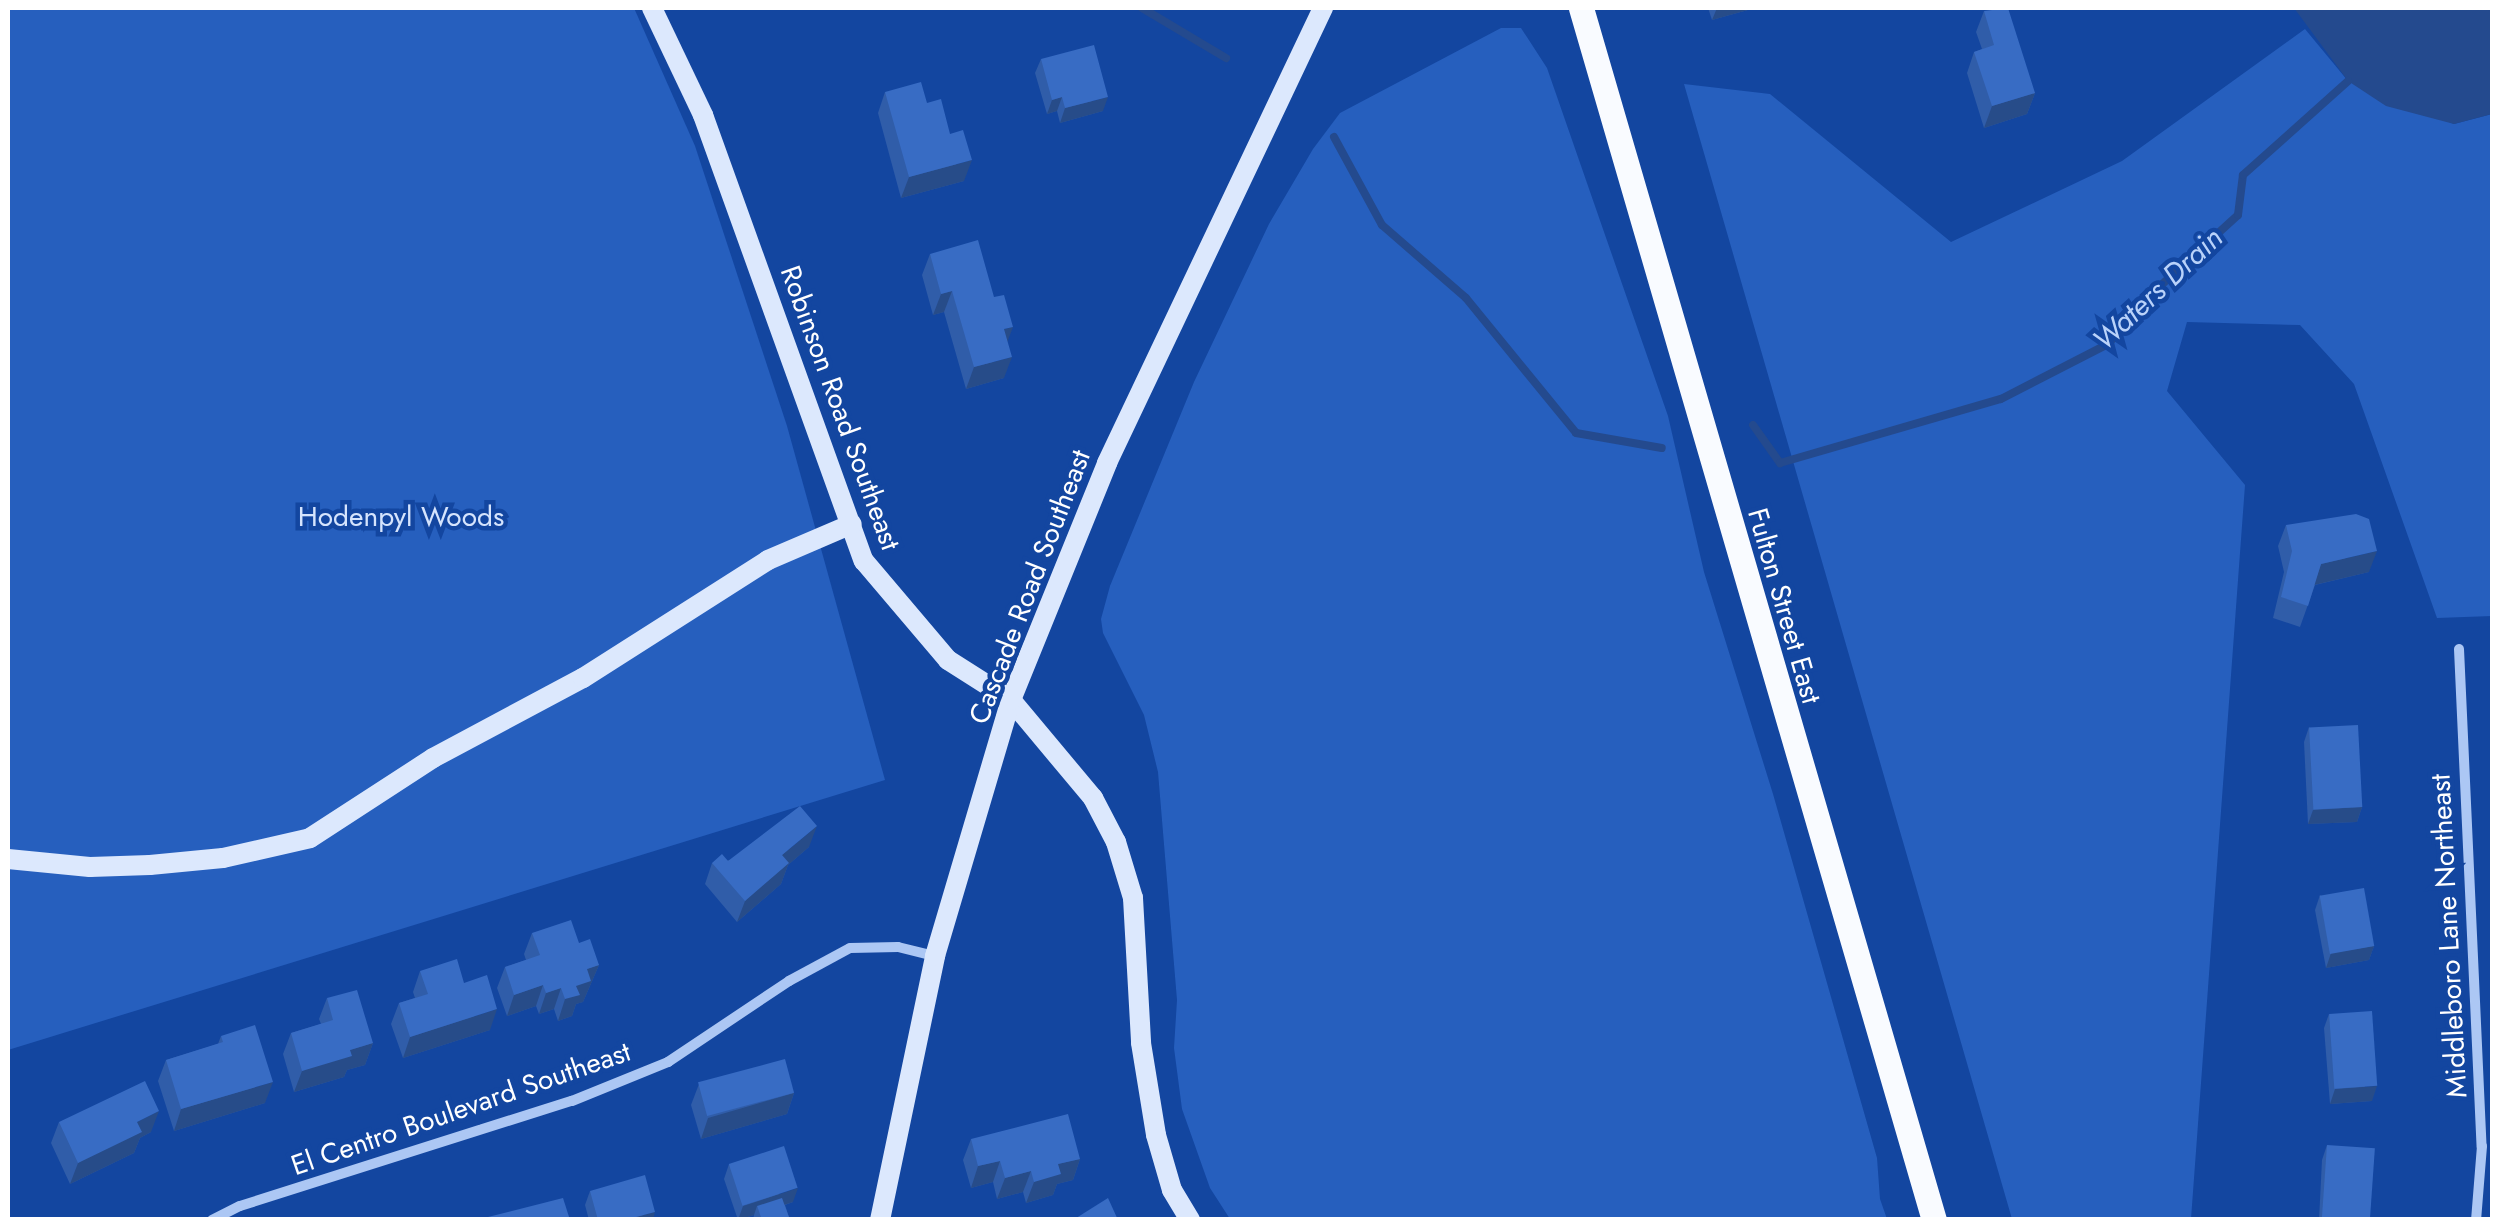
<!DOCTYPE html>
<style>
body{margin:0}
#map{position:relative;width:2500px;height:1227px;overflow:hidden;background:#1346a0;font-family:Jost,sans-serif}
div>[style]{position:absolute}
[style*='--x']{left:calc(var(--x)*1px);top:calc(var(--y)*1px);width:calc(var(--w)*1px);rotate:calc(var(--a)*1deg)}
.green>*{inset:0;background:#265fbe}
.water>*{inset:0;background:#244a8e}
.stream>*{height:8px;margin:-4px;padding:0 4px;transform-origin:4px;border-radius:4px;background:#244a8e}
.street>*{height:10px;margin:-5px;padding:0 5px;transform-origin:5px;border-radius:5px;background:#acc7f4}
.secondary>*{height:20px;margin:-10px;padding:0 10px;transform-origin:10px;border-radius:10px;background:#dce8fd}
.primary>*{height:25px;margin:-12.5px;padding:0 12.5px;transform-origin:12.5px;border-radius:12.5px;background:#f9fbff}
.wall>*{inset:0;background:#305da9}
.shaded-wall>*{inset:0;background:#274c89}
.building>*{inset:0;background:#386cc4;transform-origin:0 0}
span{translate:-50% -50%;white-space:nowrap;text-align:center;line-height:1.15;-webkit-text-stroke:9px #1346a0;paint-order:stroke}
.street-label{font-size:28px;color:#fff}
.park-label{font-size:28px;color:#d5e4fd}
.water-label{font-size:30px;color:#b9d2fa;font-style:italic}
.frame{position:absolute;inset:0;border:10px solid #fff;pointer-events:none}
</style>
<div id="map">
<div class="green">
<i style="clip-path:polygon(8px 8px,634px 8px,695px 146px,787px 426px,885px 780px,8px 1050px)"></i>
<i style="clip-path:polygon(1501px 28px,1521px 28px,1547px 68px,1668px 416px,1704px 572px,1773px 794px,1877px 1158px,1880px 1199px,1887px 1219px,1230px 1219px,1210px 1188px,1182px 1109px,1174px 1048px,1177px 1000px,1158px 772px,1144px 715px,1103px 633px,1101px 619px,1110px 586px,1194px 382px,1269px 224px,1313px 149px,1340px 113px)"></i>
<i style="clip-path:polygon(2305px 29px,2348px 81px,2454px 124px,2492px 114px,2492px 616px,2437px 618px,2354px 384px,2300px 325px,2187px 322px,2167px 391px,2245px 485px,2191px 1219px,2012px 1219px,1684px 84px,1770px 94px,1951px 242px,2122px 161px)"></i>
</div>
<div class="water">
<i style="clip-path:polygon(2294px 8px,2492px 8px,2492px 114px,2454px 124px,2386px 106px,2348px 81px)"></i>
</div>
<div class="stream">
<i style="--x:1142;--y:8;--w:98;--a:30.8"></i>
<i style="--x:1334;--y:137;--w:100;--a:61.4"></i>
<i style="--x:1382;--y:225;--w:111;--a:41"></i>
<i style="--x:1466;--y:298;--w:174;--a:50.8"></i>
<i style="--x:1576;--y:433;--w:87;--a:9.9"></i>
<i style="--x:1753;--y:425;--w:47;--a:54.6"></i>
<i style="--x:1780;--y:463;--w:230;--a:-16.2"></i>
<i style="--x:2001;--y:399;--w:120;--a:-27.2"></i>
<i style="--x:2108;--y:344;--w:75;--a:-48.2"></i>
<i style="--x:2158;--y:288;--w:108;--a:-42.4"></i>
<i style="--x:2238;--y:215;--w:40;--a:-82.9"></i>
<i style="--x:2243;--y:175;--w:141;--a:-41.8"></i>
</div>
<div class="street">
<i style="--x:2459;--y:649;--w:498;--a:87.4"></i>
<i style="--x:2482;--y:1146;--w:74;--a:94.6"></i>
<i style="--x:212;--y:1220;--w:31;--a:-27"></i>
<i style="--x:240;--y:1206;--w:348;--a:-17.6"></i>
<i style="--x:572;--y:1101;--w:104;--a:-22.1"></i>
<i style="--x:668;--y:1062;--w:146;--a:-33.8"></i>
<i style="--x:789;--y:981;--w:69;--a:-28.4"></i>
<i style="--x:850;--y:948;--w:48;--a:-1.2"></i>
<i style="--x:898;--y:947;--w:37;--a:14"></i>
</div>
<div class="secondary">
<i style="--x:652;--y:8;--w:119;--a:64.5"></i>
<i style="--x:703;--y:115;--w:474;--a:70.2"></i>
<i style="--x:864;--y:561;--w:130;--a:49.7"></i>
<i style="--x:948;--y:660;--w:75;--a:32.4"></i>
<i style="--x:1011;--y:700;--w:128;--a:50.1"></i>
<i style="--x:1093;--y:798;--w:50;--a:62.4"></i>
<i style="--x:1116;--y:842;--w:59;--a:73.1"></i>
<i style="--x:1133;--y:898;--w:145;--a:86.8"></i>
<i style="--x:1141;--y:1043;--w:93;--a:80.7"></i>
<i style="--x:1156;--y:1135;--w:57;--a:73.8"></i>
<i style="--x:1172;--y:1190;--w:35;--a:59"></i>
<i style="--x:8;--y:859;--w:82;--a:5.6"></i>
<i style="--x:90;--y:867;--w:60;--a:-1.9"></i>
<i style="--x:150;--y:865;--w:73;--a:-5.5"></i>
<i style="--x:223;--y:858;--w:89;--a:-12.9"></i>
<i style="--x:310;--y:838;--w:147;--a:-33"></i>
<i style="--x:433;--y:758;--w:170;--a:-28.1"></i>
<i style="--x:583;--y:678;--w:219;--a:-32.5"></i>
<i style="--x:768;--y:560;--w:91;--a:-23.2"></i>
<i style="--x:880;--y:1220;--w:270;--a:-78.2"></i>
<i style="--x:935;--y:956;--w:267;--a:-73.5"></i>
<i style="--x:1011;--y:700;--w:256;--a:-67.9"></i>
<i style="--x:1107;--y:463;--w:504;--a:-64.61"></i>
</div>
<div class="primary">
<i style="--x:1581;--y:8;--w:1262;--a:73.76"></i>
</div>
<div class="wall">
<i style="clip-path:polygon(1708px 8px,1755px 8px,1712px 20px)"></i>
<i style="clip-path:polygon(1984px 11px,2035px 93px,2027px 114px,1984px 128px,1967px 73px,1974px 52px,1982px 49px,1976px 32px)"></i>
<i style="clip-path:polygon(1041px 59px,1103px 111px,1060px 123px,1057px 111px,1047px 114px,1035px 73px)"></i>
<i style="clip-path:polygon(885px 92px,927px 103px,964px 181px,901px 198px,878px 113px)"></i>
<i style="clip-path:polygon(930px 254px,1004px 378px,966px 389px,944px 312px,933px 315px,922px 275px)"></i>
<i style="clip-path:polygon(2286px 525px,2369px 572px,2315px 585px,2300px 627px,2273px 618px,2284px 572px,2278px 546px)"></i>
<i style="clip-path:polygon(2309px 727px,2362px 807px,2357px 822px,2308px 824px,2304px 742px)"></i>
<i style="clip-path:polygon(809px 847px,788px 865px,781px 884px,737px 922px,705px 884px,712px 863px)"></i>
<i style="clip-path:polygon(2320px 895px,2374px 946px,2369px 960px,2326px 968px,2315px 910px)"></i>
<i style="clip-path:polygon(532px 933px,579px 943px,599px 965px,583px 1002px,576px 1004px,572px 1016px,558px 1021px,554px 1009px,539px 1014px,536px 1006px,507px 1016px,497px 988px,505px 967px,526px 960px,524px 954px)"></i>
<i style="clip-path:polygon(420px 971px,490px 1030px,403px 1058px,391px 1024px,399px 1003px,415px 998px,413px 992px)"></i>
<i style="clip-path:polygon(327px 998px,373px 1043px,365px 1065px,347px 1070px,344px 1077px,294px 1092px,283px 1054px,291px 1033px,321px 1024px,319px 1019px)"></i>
<i style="clip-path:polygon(2329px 1014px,2372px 1101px,2330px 1104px,2324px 1028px)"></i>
<i style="clip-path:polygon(221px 1036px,265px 1103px,174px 1131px,158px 1081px,166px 1060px,218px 1044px)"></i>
<i style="clip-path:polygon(699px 1084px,794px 1093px,787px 1114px,701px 1139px,691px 1105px)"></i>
<i style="clip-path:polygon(59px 1122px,151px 1132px,140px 1138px,134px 1153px,70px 1184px,51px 1143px)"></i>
<i style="clip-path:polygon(971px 1139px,1080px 1159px,1073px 1180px,1057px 1184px,1053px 1195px,1026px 1203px,1023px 1192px,997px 1199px,993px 1182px,971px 1188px,963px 1160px)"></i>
<i style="clip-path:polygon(2327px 1145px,2372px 1220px,2319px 1220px,2322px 1160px)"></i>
<i style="clip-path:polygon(729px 1164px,793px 1202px,785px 1205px,790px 1220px,753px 1220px,754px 1215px,738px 1220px,724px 1179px)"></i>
<i style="clip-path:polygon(590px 1191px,653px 1220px,589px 1220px,585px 1205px)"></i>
</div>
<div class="shaded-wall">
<i style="clip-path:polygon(1717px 8px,1755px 8px,1712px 20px)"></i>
<i style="clip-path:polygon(2035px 93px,2027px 114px,1984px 128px,1992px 106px)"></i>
<i style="clip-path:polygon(1062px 97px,1057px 111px,1047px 114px,1052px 100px)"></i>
<i style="clip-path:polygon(1108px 97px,1103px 111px,1060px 123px,1065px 108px)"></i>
<i style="clip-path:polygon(972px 160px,964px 181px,901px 198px,909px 177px)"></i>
<i style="clip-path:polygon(952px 291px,944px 312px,933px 315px,941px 294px)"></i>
<i style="clip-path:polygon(1013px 327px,1005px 348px,1004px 329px)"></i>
<i style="clip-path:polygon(1012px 357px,1004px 378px,966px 389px,974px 367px)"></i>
<i style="clip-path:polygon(2377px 551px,2369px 572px,2314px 585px,2321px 564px)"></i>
<i style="clip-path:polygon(2362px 807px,2357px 822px,2308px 824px,2313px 810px)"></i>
<i style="clip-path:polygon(817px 826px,809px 847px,788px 865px,781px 884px,737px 922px,745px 901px,782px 855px)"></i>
<i style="clip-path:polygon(2374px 946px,2369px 960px,2326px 968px,2331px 953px)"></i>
<i style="clip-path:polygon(599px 965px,583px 1002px,576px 1004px,572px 1016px,558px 1021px,565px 999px,587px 969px)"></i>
<i style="clip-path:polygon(543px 985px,536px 1006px,507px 1016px,514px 995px)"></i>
<i style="clip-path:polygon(561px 988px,554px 1009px,539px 1014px,546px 993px)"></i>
<i style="clip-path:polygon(497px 1009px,490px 1030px,403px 1058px,410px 1037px)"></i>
<i style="clip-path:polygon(373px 1043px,365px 1065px,347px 1070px,344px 1077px,294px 1092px,302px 1071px,350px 1050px)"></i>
<i style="clip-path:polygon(273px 1082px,265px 1103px,174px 1131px,181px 1109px)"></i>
<i style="clip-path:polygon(2377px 1086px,2372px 1101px,2330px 1104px,2335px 1089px)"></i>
<i style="clip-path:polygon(794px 1093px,787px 1114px,701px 1139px,708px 1118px)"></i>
<i style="clip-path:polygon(159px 1111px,151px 1132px,140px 1138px,134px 1153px,70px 1184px,78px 1163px,137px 1122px)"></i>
<i style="clip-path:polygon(1080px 1159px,1073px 1180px,1057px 1184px,1053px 1195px,1026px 1203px,1034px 1182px,1058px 1164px)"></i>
<i style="clip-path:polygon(1000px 1161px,993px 1182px,971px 1188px,978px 1166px)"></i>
<i style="clip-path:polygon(1031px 1171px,1023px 1192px,997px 1199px,1005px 1178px)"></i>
<i style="clip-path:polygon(798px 1188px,793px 1202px,760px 1213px,757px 1206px,754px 1215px,738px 1220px,743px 1206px)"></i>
<i style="clip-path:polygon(655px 1212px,653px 1220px,636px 1220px,636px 1217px)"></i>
</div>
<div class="building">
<i style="clip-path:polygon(2008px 8px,2035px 93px,1992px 106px,1974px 52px,1994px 45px,1984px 11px)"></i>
<i style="clip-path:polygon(1094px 45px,1108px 97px,1065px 108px,1062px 97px,1052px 100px,1041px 59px)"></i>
<i style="clip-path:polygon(921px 82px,927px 103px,941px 99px,950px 134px,963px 130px,972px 160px,909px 177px,885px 92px)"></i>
<i style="clip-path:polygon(978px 240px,994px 297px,1004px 295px,1013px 327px,1004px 329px,1012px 357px,974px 367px,952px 291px,941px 294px,930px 254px)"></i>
<i style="clip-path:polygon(2356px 514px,2369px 519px,2377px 551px,2321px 564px,2308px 606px,2281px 597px,2292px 551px,2286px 525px)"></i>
<i style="left:2358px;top:725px;width:82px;height:49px;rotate:87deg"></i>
<i style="clip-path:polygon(800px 806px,817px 826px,782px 855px,789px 863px,745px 901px,712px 863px,722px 854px,728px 861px)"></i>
<i style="left:2364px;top:888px;width:59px;height:45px;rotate:80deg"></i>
<i style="clip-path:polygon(571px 920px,579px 943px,590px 939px,599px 965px,587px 969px,591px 981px,576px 986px,580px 995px,565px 999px,561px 988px,546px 993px,543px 985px,514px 995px,505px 967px,540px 955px,532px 933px)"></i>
<i style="clip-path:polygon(457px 959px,464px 983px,487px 975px,497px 1009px,410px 1037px,399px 1003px,428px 994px,420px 971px)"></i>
<i style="clip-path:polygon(357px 990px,373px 1043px,350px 1050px,352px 1056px,302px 1071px,291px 1033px,333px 1020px,327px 998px)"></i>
<i style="left:2372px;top:1011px;width:75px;height:43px;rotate:86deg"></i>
<i style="clip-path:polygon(255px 1025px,273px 1082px,181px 1109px,166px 1060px,223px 1042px,221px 1036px)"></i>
<i style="left:785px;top:1059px;width:35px;height:90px;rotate:75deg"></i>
<i style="clip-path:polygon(145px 1081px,159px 1111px,137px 1122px,142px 1132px,78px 1163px,59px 1122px)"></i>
<i style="clip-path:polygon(1068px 1114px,1080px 1159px,1058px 1164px,1061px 1174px,1034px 1182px,1031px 1171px,1005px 1178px,1000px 1161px,978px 1166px,971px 1139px)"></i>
<i style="left:2327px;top:1145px;width:48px;height:75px;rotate:4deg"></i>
<i style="left:784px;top:1146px;width:44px;height:58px;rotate:72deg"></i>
<i style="clip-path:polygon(645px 1175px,655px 1212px,636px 1217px,637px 1220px,598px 1220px,590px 1191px)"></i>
<i style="clip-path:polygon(563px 1198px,570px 1220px,489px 1220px,488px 1217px)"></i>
<i style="clip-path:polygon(782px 1198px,790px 1220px,762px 1220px,757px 1206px)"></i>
<i style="clip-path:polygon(1108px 1198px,1118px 1220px,1073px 1220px)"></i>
</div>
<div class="street-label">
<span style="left:840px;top:408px;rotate:70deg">Robinson Road Southeast</span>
<span style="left:1030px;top:587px;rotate:-69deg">Cascade Road Southeast</span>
<span style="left:1784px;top:606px;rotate:74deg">Fulton Street East</span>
<span style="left:2449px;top:936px;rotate:-93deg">Middleboro Lane Northeast</span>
<span style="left:461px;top:1109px;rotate:-19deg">El Centro Boulevard Southeast</span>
</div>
<div class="park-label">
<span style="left:401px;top:517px">Hodenpyl Woods</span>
</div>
<div class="water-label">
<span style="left:2158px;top:289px;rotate:-43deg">Waters Drain</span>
</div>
<div class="frame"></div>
</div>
